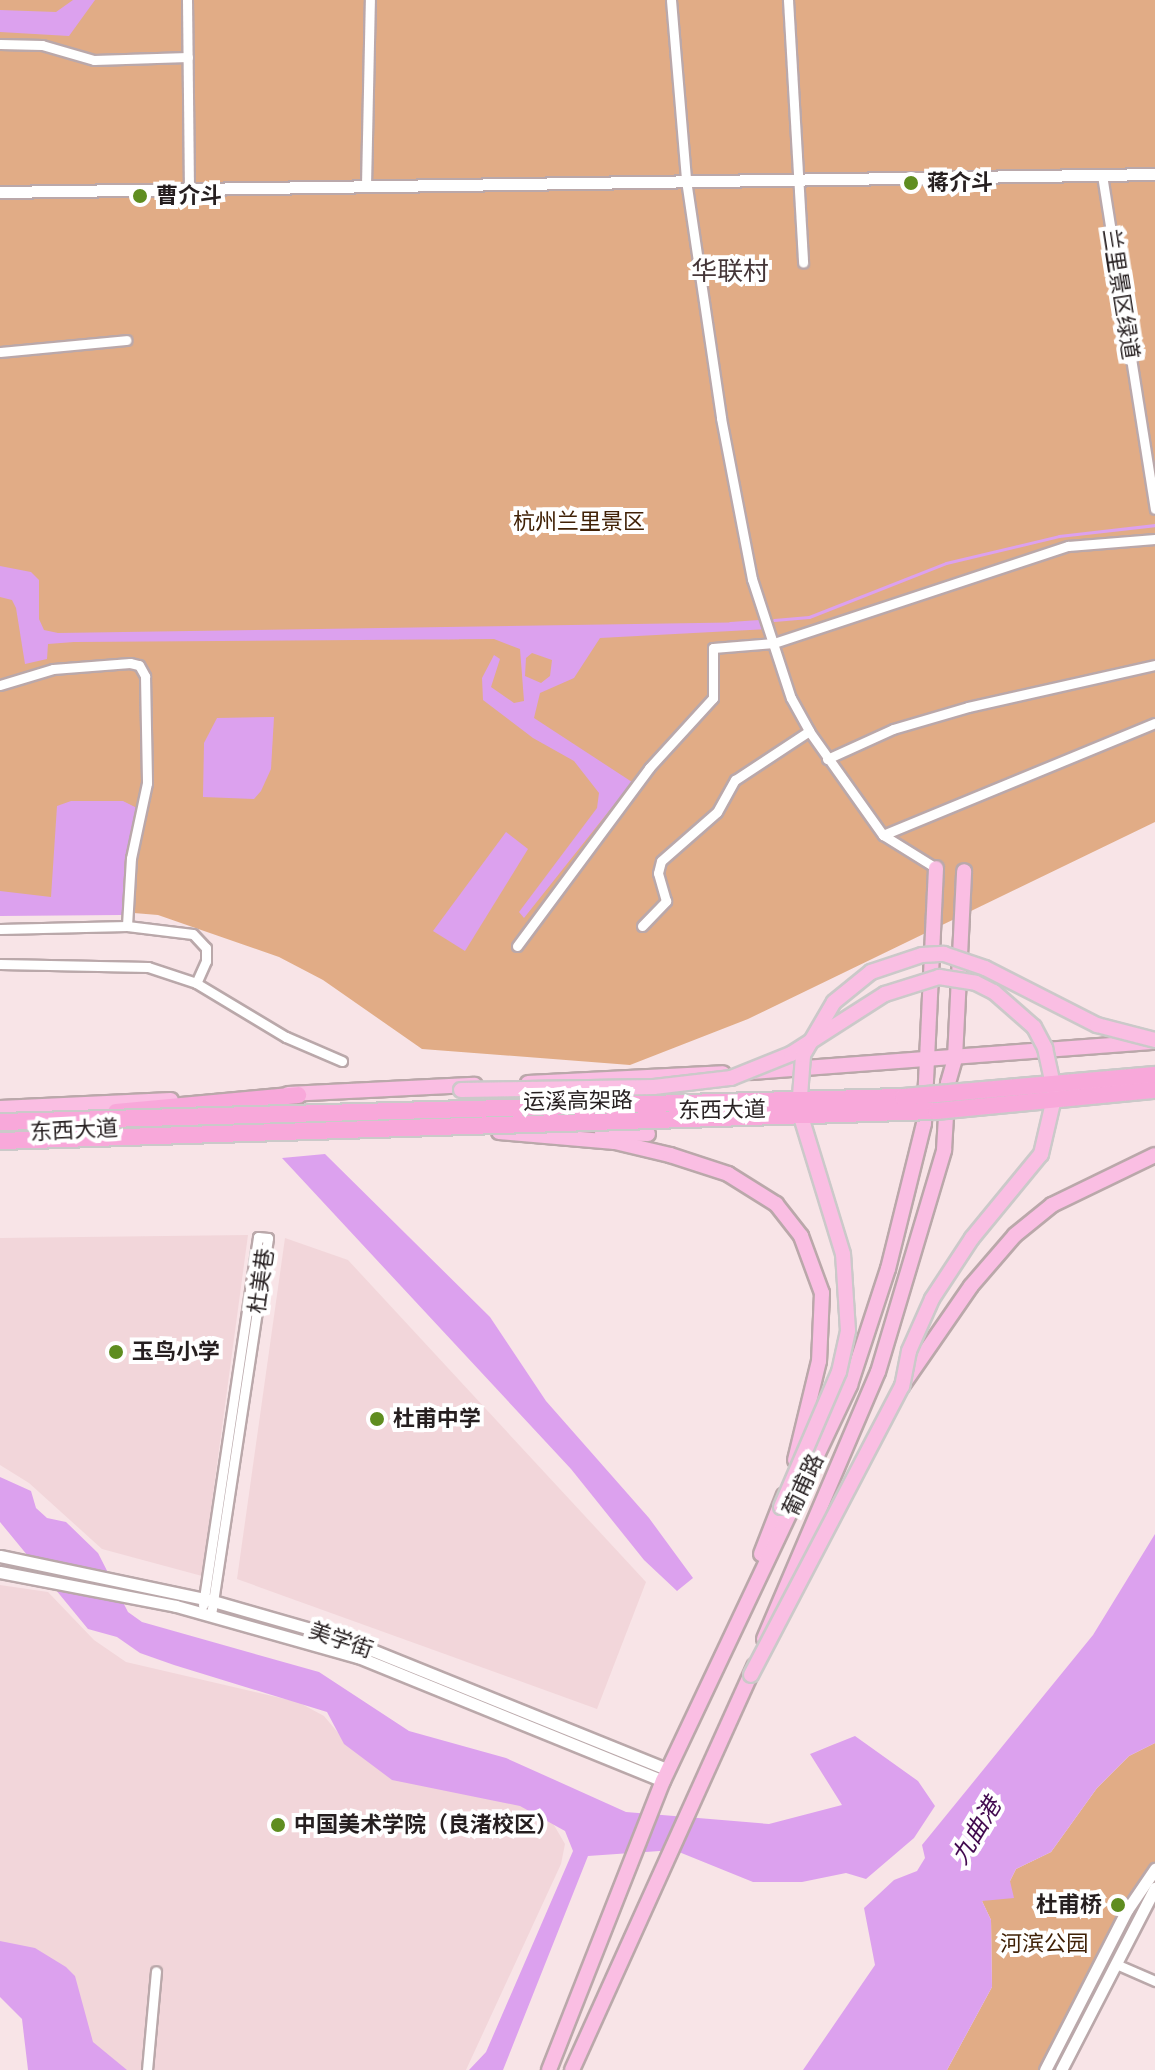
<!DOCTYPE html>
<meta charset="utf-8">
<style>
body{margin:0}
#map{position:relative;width:1155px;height:2070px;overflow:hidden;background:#f8e4e7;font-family:"Public Sans","Noto Sans SC",sans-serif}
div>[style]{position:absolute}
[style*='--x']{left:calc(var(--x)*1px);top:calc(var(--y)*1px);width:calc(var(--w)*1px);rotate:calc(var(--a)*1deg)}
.built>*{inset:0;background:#f2d6da}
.green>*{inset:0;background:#e1ac86}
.water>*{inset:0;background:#dca1ee}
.stream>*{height:3px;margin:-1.5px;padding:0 1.5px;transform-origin:1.5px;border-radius:1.5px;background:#dca1ee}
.roads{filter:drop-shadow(2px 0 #baa8aa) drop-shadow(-2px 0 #baa8aa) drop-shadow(0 2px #baa8aa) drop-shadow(0 -2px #baa8aa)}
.minor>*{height:9px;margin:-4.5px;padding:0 4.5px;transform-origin:4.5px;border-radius:4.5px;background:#fff}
.tertiary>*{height:11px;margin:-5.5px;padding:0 5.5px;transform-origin:5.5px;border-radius:5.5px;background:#fff}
.primary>*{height:14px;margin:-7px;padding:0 7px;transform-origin:7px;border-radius:7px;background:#fabee3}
.trunk>*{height:16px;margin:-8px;padding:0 8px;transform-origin:8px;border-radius:8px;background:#f8a8da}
.bridges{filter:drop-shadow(2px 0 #cbc9c9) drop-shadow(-2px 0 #cbc9c9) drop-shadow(0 2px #cbc9c9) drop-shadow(0 -2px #cbc9c9)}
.primary-bridge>*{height:14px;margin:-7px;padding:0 7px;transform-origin:7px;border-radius:7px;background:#fabee3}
.trunk-bridge>*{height:16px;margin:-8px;padding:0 8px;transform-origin:8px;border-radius:8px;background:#f8a8da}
.dots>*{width:22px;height:22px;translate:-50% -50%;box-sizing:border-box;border:4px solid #fff;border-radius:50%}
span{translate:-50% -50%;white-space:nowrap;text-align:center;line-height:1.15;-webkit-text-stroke:8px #fff;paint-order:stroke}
.poi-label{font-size:22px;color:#261f20;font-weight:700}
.left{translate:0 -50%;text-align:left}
.right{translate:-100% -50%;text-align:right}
.street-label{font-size:22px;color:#261f20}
.park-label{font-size:22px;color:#402106}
.water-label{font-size:24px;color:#420a4f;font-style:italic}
.quarter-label{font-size:26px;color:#453638}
</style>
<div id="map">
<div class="built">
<i style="clip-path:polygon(248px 1235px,202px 1576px,102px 1549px,29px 1483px,0 1465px,0 1238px)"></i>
<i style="clip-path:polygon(285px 1238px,348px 1260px,646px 1582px,597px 1709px,237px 1579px)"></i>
<i style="clip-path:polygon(0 1585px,48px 1592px,94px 1640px,126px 1662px,298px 1702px,324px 1716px,350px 1747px,504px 1797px,551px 1820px,565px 1844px,561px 1864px,466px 2070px,105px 2070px,0 1947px)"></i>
</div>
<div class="green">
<i style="clip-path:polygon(0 0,1155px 0,1155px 822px,748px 1019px,630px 1065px,422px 1049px,323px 980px,279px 957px,158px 915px,0 902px)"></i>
<i style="clip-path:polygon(1155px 1743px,1155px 1866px,1132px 1890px,1046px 2061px,1041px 2070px,947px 2070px,992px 1987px,991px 1920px,982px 1901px,1010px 1881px,1016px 1869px,1051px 1852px,1097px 1788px,1129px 1756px)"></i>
</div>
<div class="water">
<i style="clip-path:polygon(73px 0,95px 0,69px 36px,0 32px,0 10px,56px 12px)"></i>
<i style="clip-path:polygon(evenodd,0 566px,31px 572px,39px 580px,39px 619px,44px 630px,58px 633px,762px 622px,767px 629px,600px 638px,574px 678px,540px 693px,534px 718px,632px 782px,524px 918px,519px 912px,597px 808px,599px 793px,574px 761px,533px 738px,483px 700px,482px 678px,494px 655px,500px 659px,491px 687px,514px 703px,524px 701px,520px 649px,494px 639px,74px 642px,48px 644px,47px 659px,25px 664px,16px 608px,12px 600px,0 597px,0 566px,532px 653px,552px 660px,550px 676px,541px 683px,525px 676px,526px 658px,532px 653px)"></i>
<i style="clip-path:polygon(274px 717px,271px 769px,261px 791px,254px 799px,203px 797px,204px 743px,217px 718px)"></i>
<i style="clip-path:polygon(71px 801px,123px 801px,137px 808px,125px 858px,122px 915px,0 916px,0 891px,51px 897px,57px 806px)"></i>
<i style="clip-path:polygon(506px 832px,528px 849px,465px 951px,433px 931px)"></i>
<i style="clip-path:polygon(325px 1154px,490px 1317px,546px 1401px,649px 1518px,693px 1578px,677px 1591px,644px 1560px,571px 1469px,282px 1158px)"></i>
<i style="clip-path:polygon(0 1477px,31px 1491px,36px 1508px,47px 1518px,66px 1522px,98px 1553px,128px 1612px,142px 1622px,319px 1672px,409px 1731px,506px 1758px,626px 1812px,769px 1824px,842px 1805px,810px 1754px,855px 1736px,918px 1781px,935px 1806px,914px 1838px,866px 1879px,846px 1873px,802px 1882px,753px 1882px,674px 1850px,588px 1856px,503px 2070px,469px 2070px,486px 2052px,573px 1851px,565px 1831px,520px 1806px,392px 1780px,344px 1744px,327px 1712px,174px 1665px,140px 1653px,117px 1637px,88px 1629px,0 1522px)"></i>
<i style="clip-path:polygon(1155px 1534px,1155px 1743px,1129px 1756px,1097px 1788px,1051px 1852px,1016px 1869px,1010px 1881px,1014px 1898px,982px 1901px,991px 1920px,992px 1987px,947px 2070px,803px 2070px,875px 1965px,864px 1908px,894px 1880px,917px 1871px,925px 1858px,922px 1845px,1093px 1635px)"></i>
<i style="clip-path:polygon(0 1941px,35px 1948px,66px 1967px,75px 1976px,93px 2042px,127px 2070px,28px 2070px,22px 2019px,0 1997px)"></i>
</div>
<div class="stream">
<i style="--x:774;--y:620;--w:35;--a:-5"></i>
<i style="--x:809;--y:617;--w:147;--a:-21.5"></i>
<i style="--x:946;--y:563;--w:116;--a:-13.4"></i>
<i style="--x:1059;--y:536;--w:97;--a:-6.5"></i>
<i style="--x:730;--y:623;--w:29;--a:-4"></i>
</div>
<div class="roads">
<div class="minor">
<i style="--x:187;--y:0;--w:189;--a:89.4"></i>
<i style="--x:671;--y:0;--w:181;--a:85.2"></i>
<i style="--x:686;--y:180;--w:241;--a:81.6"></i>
<i style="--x:721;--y:418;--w:164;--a:79.1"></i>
<i style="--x:752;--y:579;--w:125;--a:71.9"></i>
<i style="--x:791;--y:698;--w:38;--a:61"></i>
<i style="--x:809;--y:731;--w:128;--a:54.6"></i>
<i style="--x:883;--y:835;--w:62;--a:31.9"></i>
<i style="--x:788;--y:0;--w:263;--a:86.7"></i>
<i style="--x:0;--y:44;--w:42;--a:1.4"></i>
<i style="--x:42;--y:45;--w:54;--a:16.1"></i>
<i style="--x:94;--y:60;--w:94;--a:-1.8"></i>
<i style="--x:1102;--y:175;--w:338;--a:81"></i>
<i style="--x:366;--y:186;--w:186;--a:-88.8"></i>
<i style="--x:0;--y:352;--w:127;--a:-5.4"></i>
<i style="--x:0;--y:685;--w:55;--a:-16.8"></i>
<i style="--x:53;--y:669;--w:77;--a:-4.5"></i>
<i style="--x:130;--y:663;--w:9;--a:13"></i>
<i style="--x:139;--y:665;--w:13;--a:61"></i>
<i style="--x:145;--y:676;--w:107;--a:88.9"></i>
<i style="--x:147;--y:783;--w:77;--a:102"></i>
<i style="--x:131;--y:858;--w:68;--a:93.4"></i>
<i style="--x:827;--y:759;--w:72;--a:-24.4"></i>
<i style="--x:893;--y:729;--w:78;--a:-16.3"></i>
<i style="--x:968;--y:707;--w:192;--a:-12.7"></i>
<i style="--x:883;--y:835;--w:294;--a:-22.4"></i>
<i style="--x:642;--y:926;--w:35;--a:-46"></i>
<i style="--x:666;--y:901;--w:29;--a:-106"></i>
<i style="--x:658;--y:873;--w:12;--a:-76"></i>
<i style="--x:661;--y:861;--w:74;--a:-41.2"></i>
<i style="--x:717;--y:812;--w:37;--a:-61"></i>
<i style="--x:735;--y:780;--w:89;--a:-33.5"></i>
<i style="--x:0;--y:929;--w:127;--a:-1.4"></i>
<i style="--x:127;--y:926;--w:66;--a:6.9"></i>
<i style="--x:193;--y:934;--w:19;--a:47"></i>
<i style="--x:206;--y:948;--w:13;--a:90"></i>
<i style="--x:206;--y:961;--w:24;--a:114"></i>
<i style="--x:517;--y:946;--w:222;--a:-53.4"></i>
<i style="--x:649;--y:768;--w:95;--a:-47.6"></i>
<i style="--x:713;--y:698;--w:50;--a:-90"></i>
<i style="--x:713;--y:648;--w:61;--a:-4.7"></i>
<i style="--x:774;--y:643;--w:310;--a:-18.3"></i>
<i style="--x:1068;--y:546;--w:87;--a:-4.6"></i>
<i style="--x:0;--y:964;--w:148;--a:1.2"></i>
<i style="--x:148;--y:967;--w:51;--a:18.4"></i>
<i style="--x:196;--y:983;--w:105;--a:31"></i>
<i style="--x:286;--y:1037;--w:61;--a:23.2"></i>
<i style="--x:203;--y:1605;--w:372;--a:-81.5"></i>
<i style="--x:258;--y:1237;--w:10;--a:6"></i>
<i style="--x:268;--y:1238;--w:380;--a:98.6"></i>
<i style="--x:1116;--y:1964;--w:43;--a:23.6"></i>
<i style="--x:147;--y:2070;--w:99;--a:-84.8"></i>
</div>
<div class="tertiary">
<i style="--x:0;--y:192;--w:1155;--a:-0.89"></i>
<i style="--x:0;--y:1556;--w:218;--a:11.9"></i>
<i style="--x:213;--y:1601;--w:134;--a:16"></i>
<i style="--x:342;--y:1638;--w:352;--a:22"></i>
<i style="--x:0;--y:1572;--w:179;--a:10.9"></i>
<i style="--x:176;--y:1606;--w:189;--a:15.7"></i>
<i style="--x:358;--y:1657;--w:329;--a:22.1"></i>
<i style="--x:1045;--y:2070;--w:180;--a:-62.9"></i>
<i style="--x:1127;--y:1910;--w:50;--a:-55.7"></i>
<i style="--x:1061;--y:2070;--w:205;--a:-62.7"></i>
</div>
<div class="primary">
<i style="--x:752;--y:1072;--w:404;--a:-4.3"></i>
<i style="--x:528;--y:1083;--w:195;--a:-2.9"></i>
<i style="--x:288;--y:1094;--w:187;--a:-2.8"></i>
<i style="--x:0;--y:1108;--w:171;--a:-2.7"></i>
<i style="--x:620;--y:1113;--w:59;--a:-1.9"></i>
<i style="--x:499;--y:1132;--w:116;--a:4.9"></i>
<i style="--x:615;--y:1142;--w:57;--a:13.3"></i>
<i style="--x:670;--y:1155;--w:61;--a:18.1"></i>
<i style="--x:728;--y:1174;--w:57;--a:32"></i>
<i style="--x:776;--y:1204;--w:41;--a:52"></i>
<i style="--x:801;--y:1236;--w:61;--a:69.8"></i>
<i style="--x:822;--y:1293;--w:68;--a:92.5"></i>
<i style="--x:819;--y:1361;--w:102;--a:103.6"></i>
<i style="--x:0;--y:1133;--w:203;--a:-2.5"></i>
<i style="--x:602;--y:1133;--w:46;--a:1.2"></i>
<i style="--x:902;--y:1386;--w:121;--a:-55.4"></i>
<i style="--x:971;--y:1286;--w:67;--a:-49.2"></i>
<i style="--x:1015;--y:1235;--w:48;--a:-39"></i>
<i style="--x:1052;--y:1205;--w:114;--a:-25.9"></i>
<i style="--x:761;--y:1554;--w:63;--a:-68.7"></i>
<i style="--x:764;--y:1639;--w:290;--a:-66.9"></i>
<i style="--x:878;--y:1372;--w:232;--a:-73.4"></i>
<i style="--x:944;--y:1150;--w:67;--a:-86.6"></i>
<i style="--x:948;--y:1083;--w:26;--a:-74"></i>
<i style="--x:955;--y:1058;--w:187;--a:-87.2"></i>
<i style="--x:549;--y:2070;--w:311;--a:-68.5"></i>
<i style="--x:663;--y:1781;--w:438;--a:-64.7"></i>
<i style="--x:850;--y:1385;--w:122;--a:-71.9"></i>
<i style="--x:888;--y:1269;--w:150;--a:-76.1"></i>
<i style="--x:924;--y:1123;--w:255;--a:-87.3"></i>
<i style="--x:572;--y:2070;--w:443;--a:-65.7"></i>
</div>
<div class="trunk">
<i style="--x:116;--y:1112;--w:183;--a:-5.3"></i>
</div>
</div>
<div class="bridges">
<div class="primary-bridge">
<i style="--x:461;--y:1090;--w:193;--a:-0.9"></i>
<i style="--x:654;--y:1087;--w:78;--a:-6.7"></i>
<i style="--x:731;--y:1078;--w:65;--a:-21.8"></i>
<i style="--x:791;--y:1054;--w:112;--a:-32.6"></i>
<i style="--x:885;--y:994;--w:57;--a:-17.5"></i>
<i style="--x:939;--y:977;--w:37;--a:9"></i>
<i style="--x:976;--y:983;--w:20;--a:27"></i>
<i style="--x:994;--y:992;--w:53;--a:41.2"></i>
<i style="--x:1034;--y:1027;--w:24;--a:62"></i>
<i style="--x:1045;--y:1048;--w:47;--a:77.7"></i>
<i style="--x:1055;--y:1094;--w:62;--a:103.1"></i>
<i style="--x:1041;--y:1154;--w:109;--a:129.4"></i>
<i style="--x:972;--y:1238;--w:73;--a:123.3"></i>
<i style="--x:932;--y:1299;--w:57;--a:113.9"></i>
<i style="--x:909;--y:1351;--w:36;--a:101"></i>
<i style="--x:902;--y:1386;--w:326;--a:117.6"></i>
<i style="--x:781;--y:1507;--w:147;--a:-66.8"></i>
<i style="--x:839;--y:1372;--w:42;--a:-77.6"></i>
<i style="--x:848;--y:1331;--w:77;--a:-93.7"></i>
<i style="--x:843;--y:1254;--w:151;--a:-107"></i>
<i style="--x:799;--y:1110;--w:55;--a:-85.8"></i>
<i style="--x:803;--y:1055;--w:61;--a:-59.7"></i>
<i style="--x:834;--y:1002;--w:48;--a:-39"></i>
<i style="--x:871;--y:972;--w:54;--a:-18.4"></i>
<i style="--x:922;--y:955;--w:22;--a:-3"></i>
<i style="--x:944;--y:954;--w:43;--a:18.9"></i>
<i style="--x:985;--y:968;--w:126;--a:27"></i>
<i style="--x:1097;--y:1025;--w:60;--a:14.5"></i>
</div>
<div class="trunk-bridge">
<i style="--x:0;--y:1122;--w:903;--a:-1.59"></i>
<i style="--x:903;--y:1097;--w:253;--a:-5"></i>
<i style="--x:0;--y:1141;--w:936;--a:-1.84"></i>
<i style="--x:936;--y:1111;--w:220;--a:-5.5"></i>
</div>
</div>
<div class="dots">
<i style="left:911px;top:183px;background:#5f8d20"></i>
<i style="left:140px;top:196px;background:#5f8d20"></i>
<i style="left:116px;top:1352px;background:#5f8d20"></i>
<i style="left:377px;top:1419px;background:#5f8d20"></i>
<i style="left:278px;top:1825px;background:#5f8d20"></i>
<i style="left:1118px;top:1905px;background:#5f8d20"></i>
</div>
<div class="poi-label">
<span class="left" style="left:927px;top:183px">蒋介斗</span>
<span class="left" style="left:156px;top:196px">曹介斗</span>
<span class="left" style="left:132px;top:1352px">玉鸟小学</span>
<span class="left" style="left:393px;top:1419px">杜甫中学</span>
<span class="left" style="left:294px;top:1825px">中国美术学院（良渚校区）</span>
<span class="right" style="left:1102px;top:1905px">杜甫桥</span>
</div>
<div class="street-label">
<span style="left:1121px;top:294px;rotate:81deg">兰里景区绿道</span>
<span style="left:578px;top:1101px;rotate:-1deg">运溪高架路</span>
<span style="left:722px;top:1110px;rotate:-1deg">东西大道</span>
<span style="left:74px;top:1130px;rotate:-3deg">东西大道</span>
<span style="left:261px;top:1281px;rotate:-82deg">杜美巷</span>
<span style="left:803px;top:1485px;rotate:-65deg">葡甫路</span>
<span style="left:341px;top:1640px;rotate:19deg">美学街</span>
</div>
<div class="park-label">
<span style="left:579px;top:522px">杭州兰里景区</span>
<span style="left:1044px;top:1944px">河滨公园</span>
</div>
<div class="water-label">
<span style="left:976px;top:1831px;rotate:-59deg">九曲港</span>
</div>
<div class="quarter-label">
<span style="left:730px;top:271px">华联村</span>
</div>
</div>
